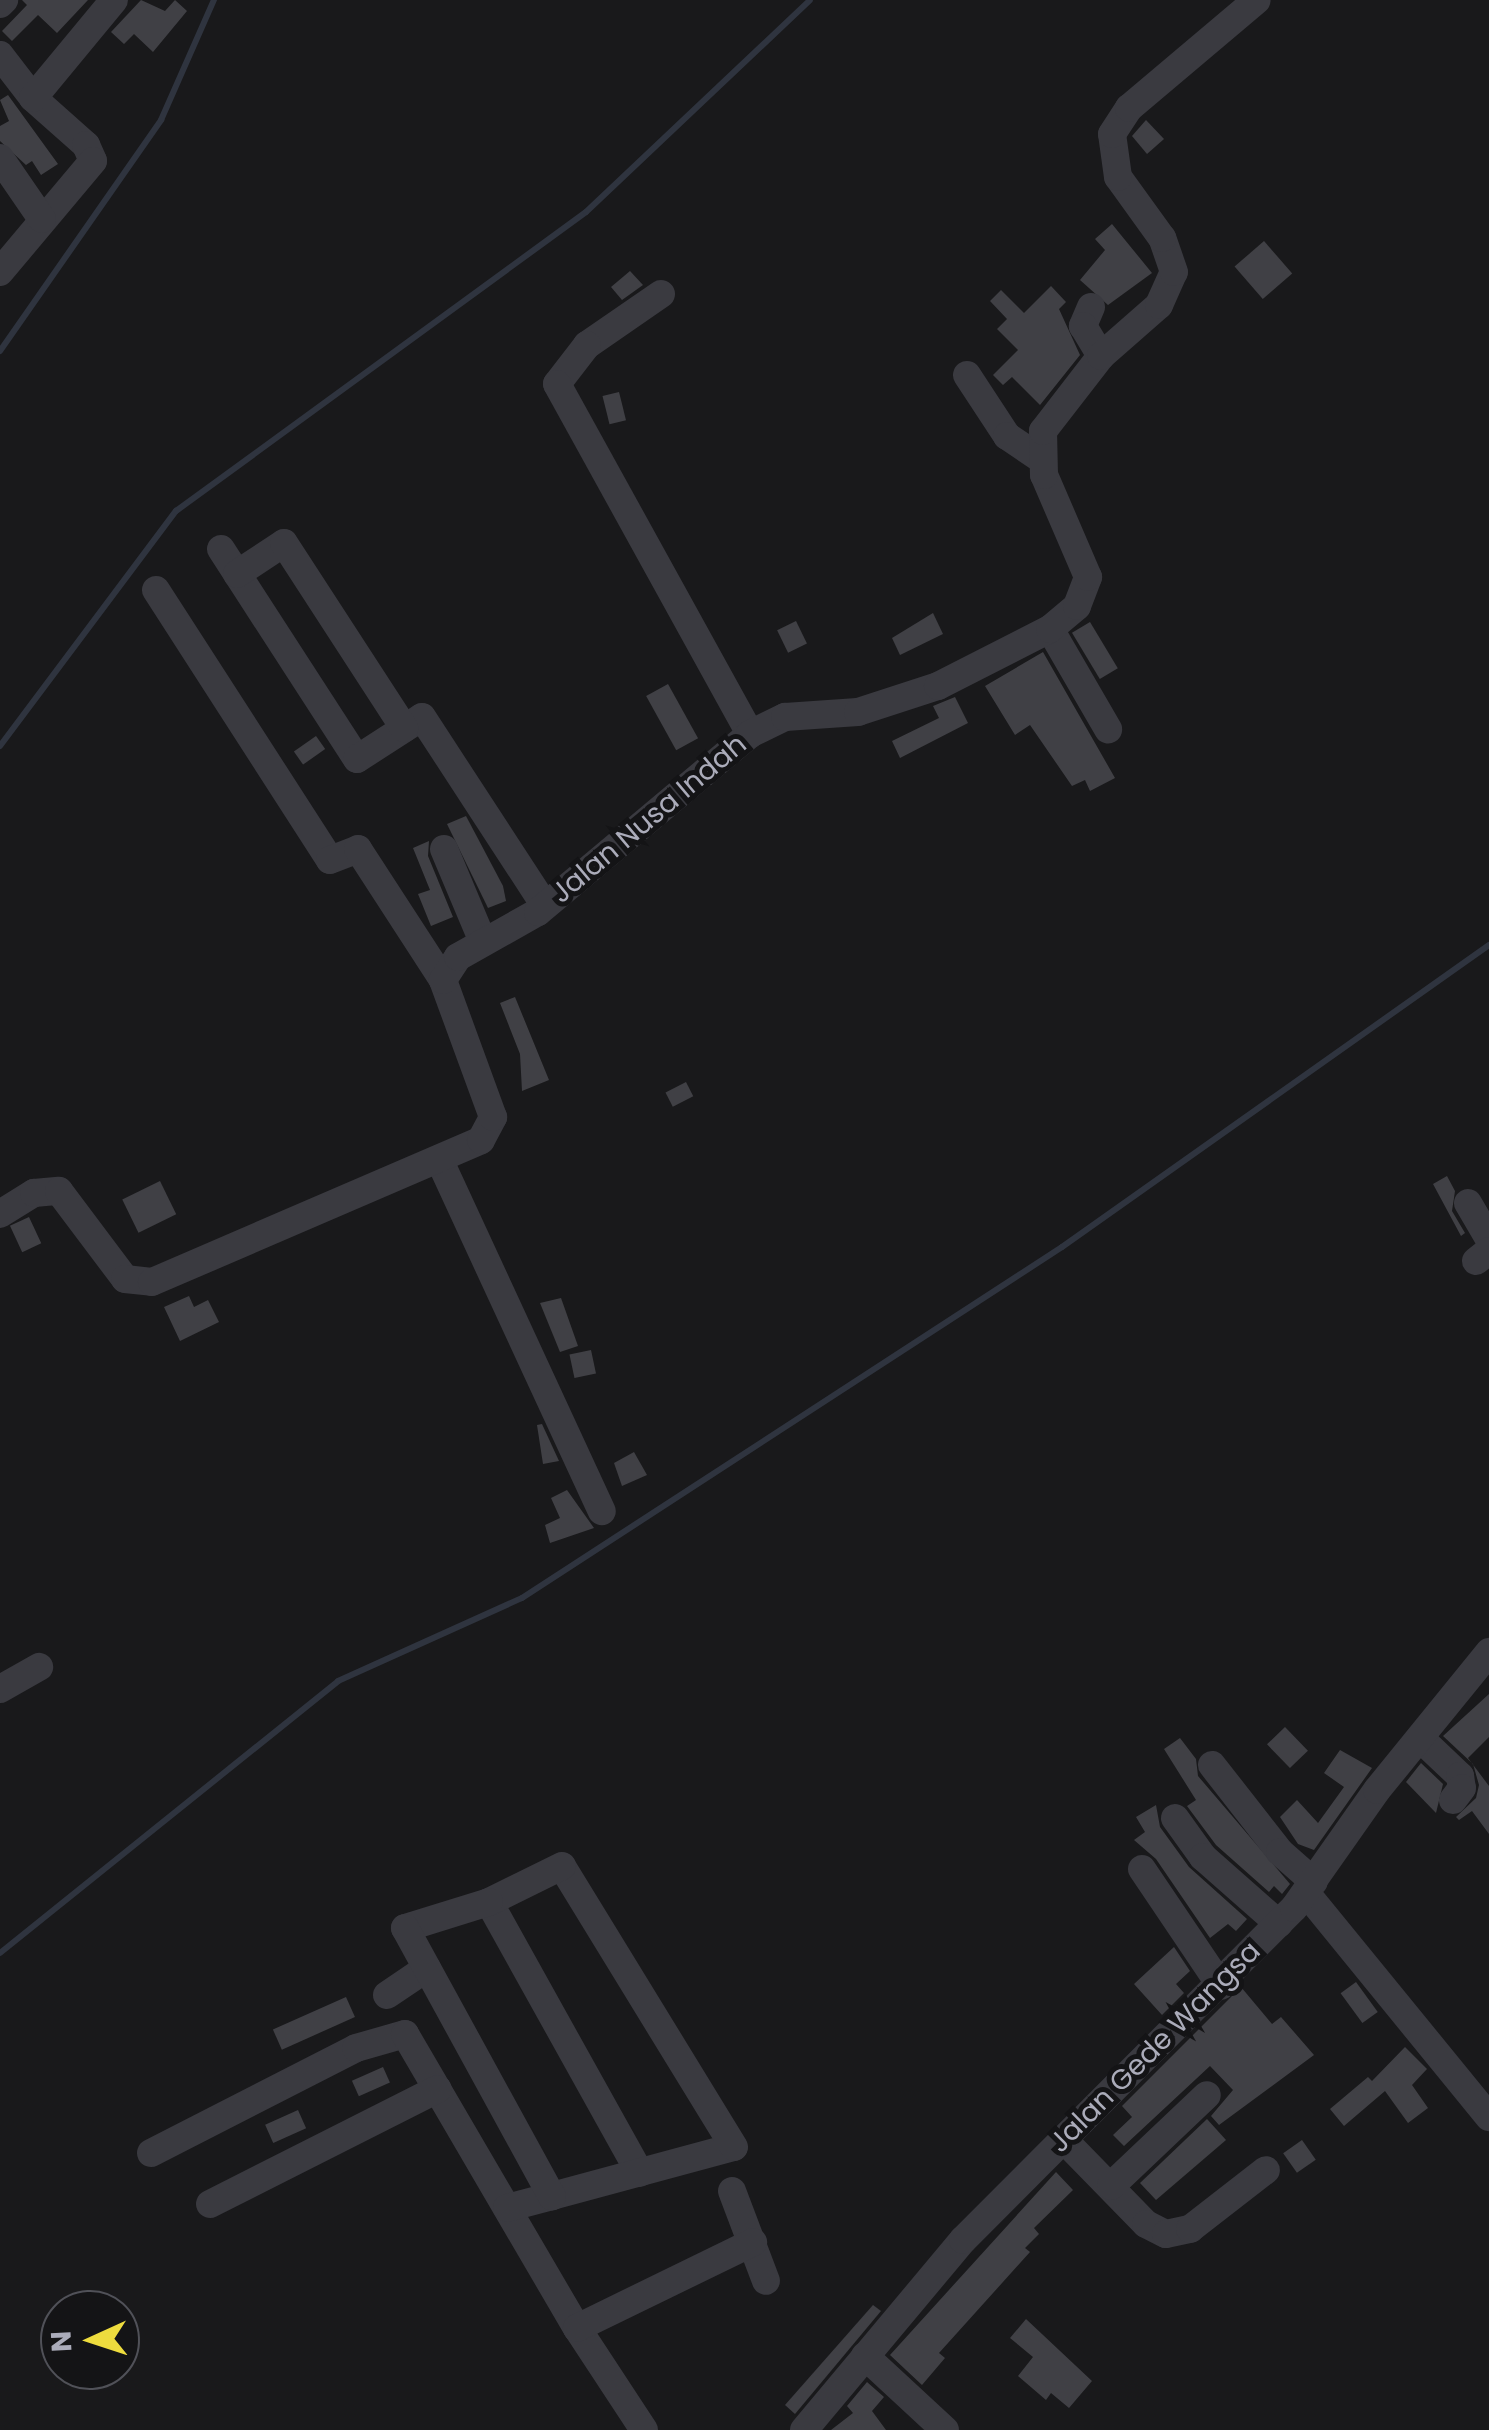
<!DOCTYPE html>
<style>
body{margin:0}
#map{position:relative;width:1489px;height:2430px;overflow:hidden;background:#19191b;font-family:Poppins,sans-serif}
div>[style]{position:absolute}
[style*='--x']{left:calc(var(--x)*1px);top:calc(var(--y)*1px);width:calc(var(--w)*1px);rotate:calc(var(--a)*1deg)}
.stream>*{height:6px;margin:-3px;padding:0 3px;transform-origin:3px;border-radius:3px;background:#2f343f}
.building>*{inset:0;background:#404045;transform-origin:0 0}
.minor>*{height:28px;margin:-14px;padding:0 14px;transform-origin:14px;border-radius:14px;background:#3a3a40}
span{translate:-50% -50%;white-space:nowrap;text-align:center;line-height:1.15;-webkit-text-stroke:10px #141416;paint-order:stroke}
.street-label{font-size:28px;color:#abacba}
.north{position:absolute;left:40px;top:2290px;width:100px;height:100px;box-sizing:border-box;background:#141416;border:2px solid #505158;border-radius:50%;rotate:267deg;font-size:28px;font-weight:700;line-height:40px;text-align:center;color:#abacba}
.north::after{content:'';display:block;margin:auto;width:35px;height:45px;background:#eedc3e;clip-path:polygon(50% 0,100% 100%,50% 72%,0 100%)}
</style>
<div id="map">
<div class="stream">
<i style="--x:0;--y:351;--w:282;--a:-55.1"></i>
<i style="--x:161;--y:120;--w:131;--a:-66.2"></i>
<i style="--x:0;--y:746;--w:294;--a:-53.2"></i>
<i style="--x:176;--y:511;--w:507;--a:-36.1"></i>
<i style="--x:586;--y:212;--w:308;--a:-43.4"></i>
<i style="--x:0;--y:1953;--w:434;--a:-38.8"></i>
<i style="--x:338;--y:1681;--w:202;--a:-24.3"></i>
<i style="--x:522;--y:1598;--w:644;--a:-33.02"></i>
<i style="--x:1062;--y:1247;--w:523;--a:-35.27"></i>
</div>
<div class="building">
<i style="clip-path:polygon(22px 0,88px 0,57px 33px,38px 15px,12px 41px,2px 31px,27px 5px)"></i>
<i style="clip-path:polygon(141px 0,165px 11px,175px 0,187px 11px,153px 52px,134px 34px,124px 44px,111px 32px)"></i>
<i style="clip-path:polygon(8px 95px,58px 164px,41px 175px,32px 161px,26px 165px,0 141px,0 126px,9px 121px,0 100px)"></i>
<i style="clip-path:polygon(1146px 120px,1164px 139px,1147px 154px,1132px 136px)"></i>
<i style="clip-path:polygon(1112px 224px,1152px 273px,1108px 305px,1080px 280px,1105px 250px,1095px 239px)"></i>
<i style="left:1264px;top:241px;width:43px;height:39px;rotate:49deg"></i>
<i style="clip-path:polygon(630px 271px,643px 285px,622px 300px,611px 287px)"></i>
<i style="clip-path:polygon(1051px 286px,1066px 302px,1059px 309px,1080px 355px,1040px 405px,1012px 377px,1003px 385px,993px 375px,1018px 350px,997px 329px,1007px 319px,990px 301px,1001px 290px,1024px 313px)"></i>
<i style="left:619px;top:392px;width:29px;height:17px;rotate:76deg"></i>
<i style="clip-path:polygon(933px 613px,943px 634px,900px 655px,892px 638px)"></i>
<i style="left:796px;top:621px;width:25px;height:21px;rotate:64deg"></i>
<i style="left:1090px;top:622px;width:54px;height:21px;rotate:59deg"></i>
<i style="clip-path:polygon(1043px 652px,1115px 778px,1090px 791px,1085px 780px,1072px 786px,1030px 725px,1015px 735px,985px 686px)"></i>
<i style="left:668px;top:684px;width:62px;height:25px;rotate:61deg"></i>
<i style="clip-path:polygon(955px 697px,968px 723px,900px 758px,892px 741px,939px 718px,933px 706px)"></i>
<i style="left:316px;top:736px;width:16px;height:27px;rotate:55deg"></i>
<i style="clip-path:polygon(466px 816px,503px 886px,506px 901px,488px 908px,447px 824px)"></i>
<i style="clip-path:polygon(429px 841px,428px 856px,453px 917px,431px 926px,418px 894px,430px 890px,413px 848px)"></i>
<i style="clip-path:polygon(515px 997px,549px 1080px,522px 1091px,520px 1054px,500px 1003px)"></i>
<i style="left:686px;top:1082px;width:16px;height:23px;rotate:63deg"></i>
<i style="clip-path:polygon(1447px 1176px,1455px 1191px,1452px 1211px,1465px 1233px,1461px 1236px,1433px 1184px)"></i>
<i style="left:160px;top:1181px;width:37px;height:42px;rotate:64deg"></i>
<i style="left:29px;top:1217px;width:29px;height:21px;rotate:65deg"></i>
<i style="clip-path:polygon(189px 1296px,194px 1307px,208px 1300px,219px 1322px,180px 1341px,164px 1307px)"></i>
<i style="clip-path:polygon(561px 1298px,578px 1346px,560px 1352px,540px 1303px)"></i>
<i style="left:591px;top:1350px;width:24px;height:22px;rotate:78deg"></i>
<i style="clip-path:polygon(542px 1424px,559px 1461px,543px 1464px,537px 1425px)"></i>
<i style="clip-path:polygon(634px 1452px,647px 1475px,622px 1486px,614px 1463px)"></i>
<i style="clip-path:polygon(567px 1490px,594px 1528px,550px 1543px,545px 1525px,560px 1518px,551px 1498px)"></i>
<i style="clip-path:polygon(1489px 1694px,1489px 1737px,1468px 1758px,1489px 1786px,1489px 1834px,1472px 1811px,1459px 1820px,1456px 1817px,1476px 1798px,1479px 1785px,1473px 1764px,1443px 1736px)"></i>
<i style="left:1285px;top:1727px;width:33px;height:25px;rotate:46deg"></i>
<i style="clip-path:polygon(1180px 1738px,1196px 1759px,1198px 1776px,1290px 1884px,1282px 1894px,1274px 1886px,1269px 1892px,1216px 1845px,1187px 1806px,1196px 1800px,1164px 1749px)"></i>
<i style="clip-path:polygon(1340px 1750px,1372px 1768px,1314px 1850px,1298px 1844px,1280px 1817px,1297px 1800px,1318px 1823px,1344px 1787px,1324px 1773px)"></i>
<i style="clip-path:polygon(1421px 1763px,1443px 1784px,1436px 1813px,1406px 1782px)"></i>
<i style="clip-path:polygon(1156px 1805px,1160px 1827px,1189px 1867px,1247px 1919px,1236px 1931px,1228px 1924px,1210px 1938px,1156px 1859px,1134px 1840px,1145px 1832px,1136px 1817px)"></i>
<i style="clip-path:polygon(1174px 1947px,1190px 1971px,1176px 1984px,1184px 1993px,1162px 2015px,1134px 1984px)"></i>
<i style="left:1356px;top:1982px;width:37px;height:19px;rotate:54deg"></i>
<i style="clip-path:polygon(1241px 1987px,1272px 2024px,1281px 2017px,1314px 2055px,1219px 2125px,1211px 2116px,1233px 2090px,1210px 2066px,1124px 2146px,1113px 2135px,1132px 2117px,1122px 2106px)"></i>
<i style="left:346px;top:1997px;width:22px;height:80px;rotate:66deg"></i>
<i style="clip-path:polygon(1405px 2047px,1427px 2069px,1412px 2085px,1428px 2108px,1408px 2123px,1385px 2091px,1344px 2126px,1330px 2109px,1368px 2077px,1372px 2081px)"></i>
<i style="left:383px;top:2067px;width:17px;height:34px;rotate:66deg"></i>
<i style="left:298px;top:2110px;width:20px;height:36px;rotate:66deg"></i>
<i style="clip-path:polygon(1207px 2119px,1226px 2140px,1156px 2200px,1140px 2183px)"></i>
<i style="left:1302px;top:2140px;width:24px;height:23px;rotate:55deg"></i>
<i style="clip-path:polygon(1056px 2172px,1073px 2190px,1034px 2228px,1039px 2234px,1025px 2248px,1030px 2252px,939px 2353px,945px 2358px,922px 2385px,890px 2355px)"></i>
<i style="clip-path:polygon(873px 2305px,881px 2311px,795px 2414px,785px 2405px)"></i>
<i style="clip-path:polygon(1026px 2319px,1092px 2381px,1069px 2408px,1051px 2393px,1046px 2400px,1018px 2376px,1033px 2357px,1010px 2338px)"></i>
<i style="clip-path:polygon(867px 2382px,884px 2397px,872px 2411px,886px 2430px,831px 2430px,853px 2413px,847px 2406px)"></i>
</div>
<div class="minor">
<i style="--x:0;--y:4;--w:6;--a:-45"></i>
<i style="--x:0;--y:55;--w:54;--a:52.5"></i>
<i style="--x:33;--y:98;--w:71;--a:41.6"></i>
<i style="--x:86;--y:145;--w:17;--a:66"></i>
<i style="--x:93;--y:161;--w:145;--a:130"></i>
<i style="--x:33;--y:98;--w:127;--a:-50.4"></i>
<i style="--x:0;--y:158;--w:74;--a:55.5"></i>
<i style="--x:661;--y:294;--w:90;--a:145.4"></i>
<i style="--x:587;--y:345;--w:49;--a:127.6"></i>
<i style="--x:557;--y:384;--w:400;--a:61.1"></i>
<i style="--x:1091;--y:307;--w:21;--a:113"></i>
<i style="--x:1083;--y:326;--w:35;--a:59"></i>
<i style="--x:967;--y:375;--w:73;--a:56.7"></i>
<i style="--x:1007;--y:436;--w:40;--a:34"></i>
<i style="--x:221;--y:549;--w:250;--a:57.1"></i>
<i style="--x:357;--y:759;--w:77;--a:-32.9"></i>
<i style="--x:422;--y:717;--w:225;--a:56.9"></i>
<i style="--x:237;--y:574;--w:56;--a:-33.4"></i>
<i style="--x:284;--y:543;--w:221;--a:57"></i>
<i style="--x:156;--y:590;--w:321;--a:57.2"></i>
<i style="--x:330;--y:860;--w:30;--a:-21"></i>
<i style="--x:358;--y:849;--w:156;--a:57"></i>
<i style="--x:1050;--y:629;--w:116;--a:59.9"></i>
<i style="--x:444;--y:849;--w:101;--a:67.2"></i>
<i style="--x:439;--y:1159;--w:388;--a:65.2"></i>
<i style="--x:1468;--y:1203;--w:42;--a:59.7"></i>
<i style="--x:0;--y:1214;--w:40;--a:-32"></i>
<i style="--x:34;--y:1193;--w:25;--a:-5"></i>
<i style="--x:59;--y:1191;--w:110;--a:53.1"></i>
<i style="--x:125;--y:1279;--w:27;--a:6"></i>
<i style="--x:152;--y:1282;--w:358;--a:-23.3"></i>
<i style="--x:481;--y:1140;--w:26;--a:-62"></i>
<i style="--x:493;--y:1117;--w:146;--a:-110.1"></i>
<i style="--x:443;--y:980;--w:27;--a:-57"></i>
<i style="--x:458;--y:957;--w:92;--a:-29.4"></i>
<i style="--x:538;--y:912;--w:277;--a:-40"></i>
<i style="--x:750;--y:734;--w:39;--a:-26"></i>
<i style="--x:785;--y:717;--w:73;--a:-3.9"></i>
<i style="--x:858;--y:712;--w:84;--a:-18"></i>
<i style="--x:938;--y:686;--w:126;--a:-27"></i>
<i style="--x:1050;--y:629;--w:35;--a:-40"></i>
<i style="--x:1077;--y:606;--w:31;--a:-69"></i>
<i style="--x:1088;--y:577;--w:111;--a:-113.3"></i>
<i style="--x:1044;--y:475;--w:44;--a:-91.3"></i>
<i style="--x:1043;--y:431;--w:95;--a:-52.3"></i>
<i style="--x:1101;--y:356;--w:77;--a:-41.3"></i>
<i style="--x:1159;--y:305;--w:36;--a:-66"></i>
<i style="--x:1174;--y:272;--w:36;--a:-109"></i>
<i style="--x:1162;--y:238;--w:75;--a:-125.8"></i>
<i style="--x:1118;--y:177;--w:43;--a:-97.9"></i>
<i style="--x:1112;--y:134;--w:31;--a:-57"></i>
<i style="--x:1129;--y:108;--w:167;--a:-40.2"></i>
<i style="--x:1476;--y:1261;--w:16;--a:-38"></i>
<i style="--x:0;--y:1689;--w:45;--a:-29.4"></i>
<i style="--x:1421;--y:1739;--w:54;--a:43.5"></i>
<i style="--x:1460;--y:1776;--w:12;--a:81"></i>
<i style="--x:1462;--y:1788;--w:15;--a:127"></i>
<i style="--x:1212;--y:1765;--w:110;--a:52"></i>
<i style="--x:1280;--y:1852;--w:45;--a:41.4"></i>
<i style="--x:1175;--y:1818;--w:48;--a:54.3"></i>
<i style="--x:1203;--y:1857;--w:101;--a:41.4"></i>
<i style="--x:1142;--y:1869;--w:141;--a:56"></i>
<i style="--x:1307;--y:1894;--w:288;--a:50.8"></i>
<i style="--x:489;--y:1902;--w:310;--a:60.9"></i>
<i style="--x:387;--y:1995;--w:48;--a:-34"></i>
<i style="--x:1064;--y:2140;--w:117;--a:45.7"></i>
<i style="--x:1146;--y:2224;--w:22;--a:27"></i>
<i style="--x:1166;--y:2234;--w:25;--a:-12"></i>
<i style="--x:1190;--y:2229;--w:96;--a:-37.8"></i>
<i style="--x:151;--y:2153;--w:230;--a:-27.1"></i>
<i style="--x:356;--y:2048;--w:51;--a:-15.9"></i>
<i style="--x:405;--y:2034;--w:341;--a:59.7"></i>
<i style="--x:577;--y:2328;--w:122;--a:56.7"></i>
<i style="--x:1111;--y:2186;--w:132;--a:-43.5"></i>
<i style="--x:732;--y:2191;--w:96;--a:69.3"></i>
<i style="--x:210;--y:2204;--w:255;--a:-26.8"></i>
<i style="--x:507;--y:2208;--w:47;--a:-14.9"></i>
<i style="--x:552;--y:2196;--w:188;--a:-15.1"></i>
<i style="--x:734;--y:2147;--w:329;--a:-121.5"></i>
<i style="--x:562;--y:1866;--w:81;--a:153.7"></i>
<i style="--x:489;--y:1902;--w:88;--a:162.8"></i>
<i style="--x:405;--y:1928;--w:306;--a:61.3"></i>
<i style="--x:577;--y:2328;--w:196;--a:-26"></i>
<i style="--x:865;--y:2356;--w:109;--a:42.8"></i>
<i style="--x:804;--y:2430;--w:248;--a:-50.1"></i>
<i style="--x:963;--y:2240;--w:469;--a:-45.1"></i>
<i style="--x:1294;--y:1908;--w:144;--a:-54.9"></i>
<i style="--x:1377;--y:1790;--w:178;--a:-50.9"></i>
</div>
<div class="street-label">
<span style="left:649px;top:819px;rotate:-40deg">Jalan Nusa Indah</span>
<span style="left:1155px;top:2047px;rotate:-45deg">Jalan Gede Wangsa</span>
</div>
<div class="north">N</div>
</div>
